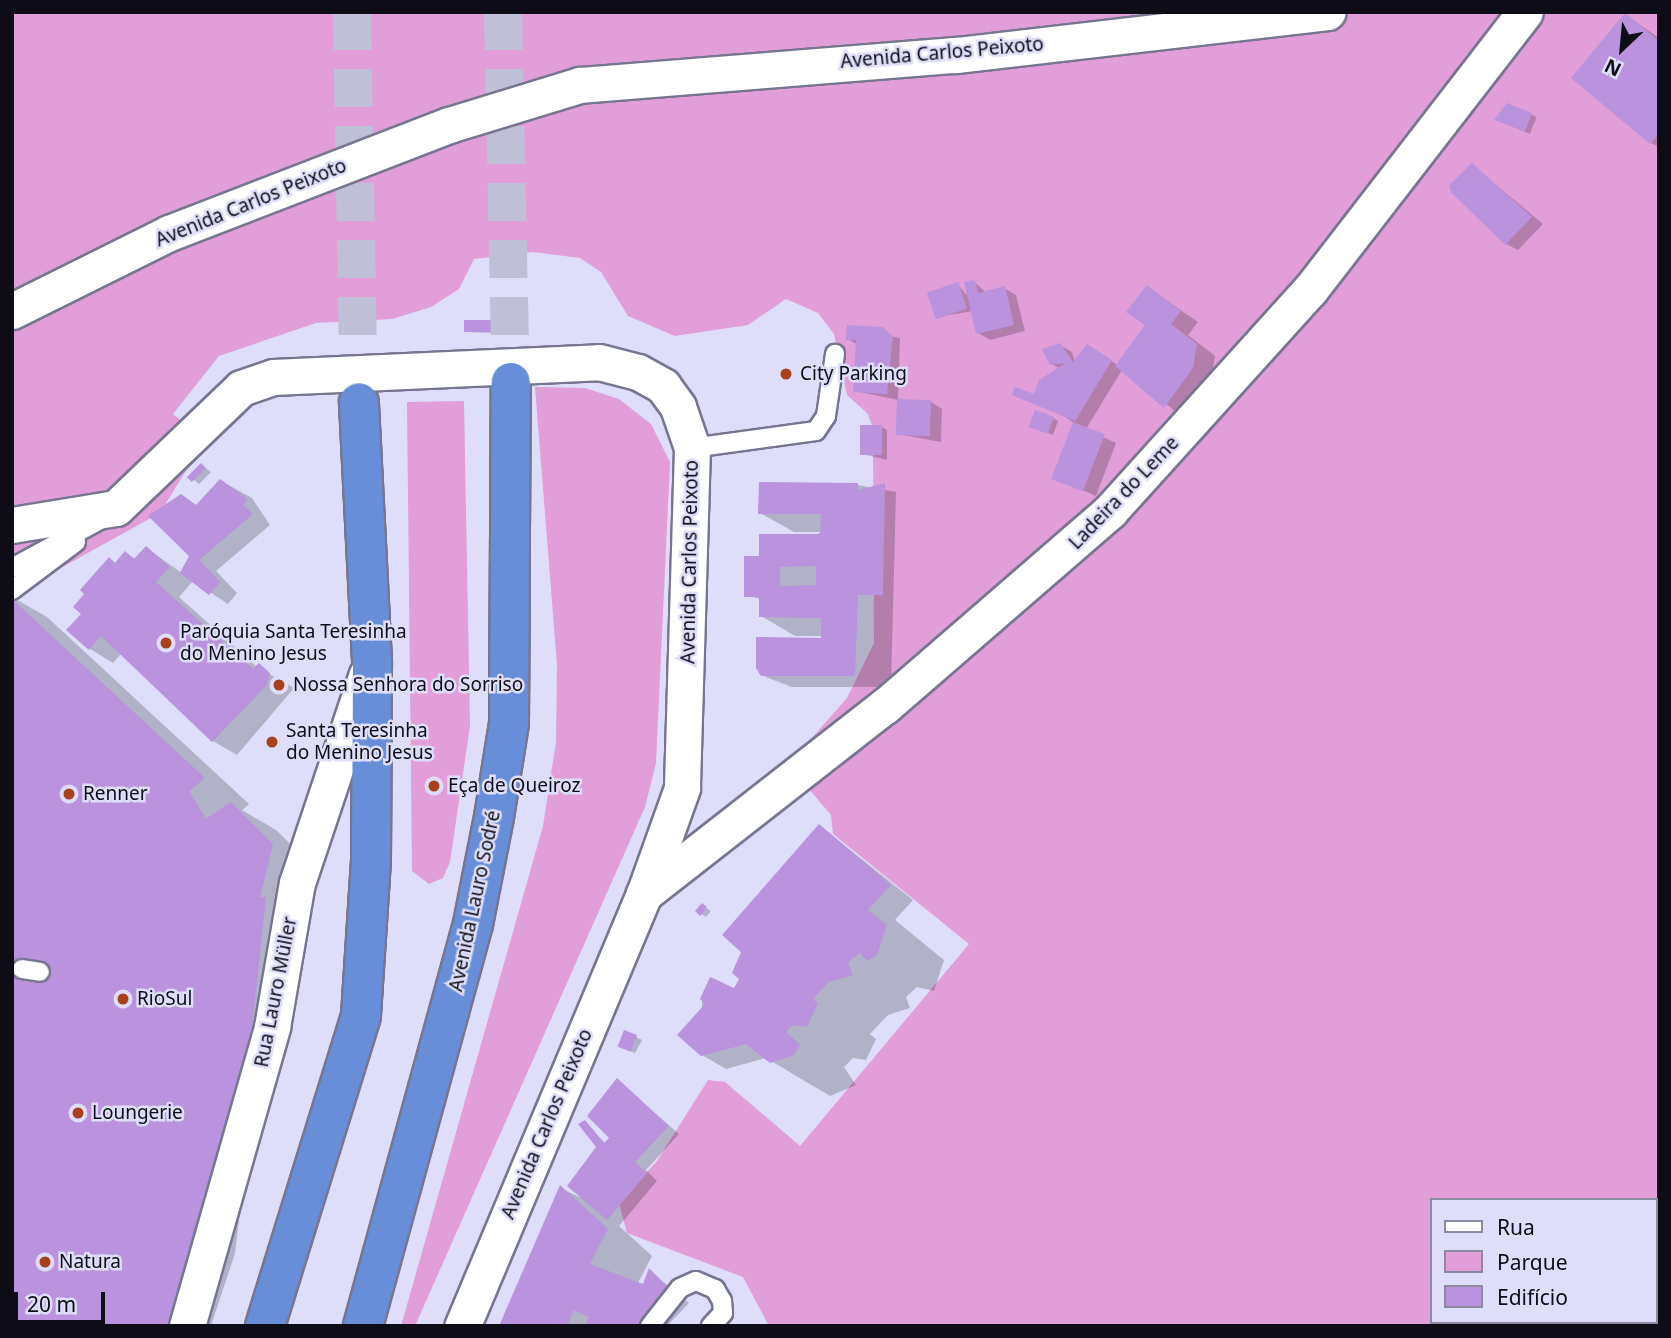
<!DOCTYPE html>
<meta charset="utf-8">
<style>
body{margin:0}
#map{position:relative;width:1671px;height:1338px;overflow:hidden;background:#dedefa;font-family:"Noto Sans",sans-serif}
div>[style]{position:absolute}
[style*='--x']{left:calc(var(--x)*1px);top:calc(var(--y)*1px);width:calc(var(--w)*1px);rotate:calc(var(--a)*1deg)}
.green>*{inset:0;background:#e19ed8}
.shadow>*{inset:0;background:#0003;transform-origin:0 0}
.building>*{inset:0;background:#ba92dd;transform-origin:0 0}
.highway-tunnel>*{height:38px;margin-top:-19px;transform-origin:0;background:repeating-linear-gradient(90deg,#bfbfd8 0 38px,transparent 0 57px)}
.roads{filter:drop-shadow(2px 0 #777690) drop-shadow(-2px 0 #777690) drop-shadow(0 2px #777690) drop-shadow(0 -2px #777690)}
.lane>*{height:18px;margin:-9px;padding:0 9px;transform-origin:9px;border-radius:9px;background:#fff}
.street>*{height:35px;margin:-17.5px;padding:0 17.5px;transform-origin:17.5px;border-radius:17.5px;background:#fff}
.highway>*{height:38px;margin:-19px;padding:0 19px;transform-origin:19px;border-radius:19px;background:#698ed9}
.dots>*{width:19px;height:19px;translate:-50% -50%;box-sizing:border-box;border:4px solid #dedefa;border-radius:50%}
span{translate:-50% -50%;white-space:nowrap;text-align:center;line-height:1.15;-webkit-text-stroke:5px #dedefa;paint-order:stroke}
.street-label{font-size:19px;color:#0e0d17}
.poi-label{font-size:19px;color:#0e0d17}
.left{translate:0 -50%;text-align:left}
.frame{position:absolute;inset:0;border:14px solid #0e0d17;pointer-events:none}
.legend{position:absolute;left:1430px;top:1198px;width:228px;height:126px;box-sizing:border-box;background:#dedefa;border:2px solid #8b8a9f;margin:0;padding:9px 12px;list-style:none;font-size:21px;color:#0e0d17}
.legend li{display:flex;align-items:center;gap:14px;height:35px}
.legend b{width:35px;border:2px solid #8b8a9f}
.north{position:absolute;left:1587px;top:14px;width:70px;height:70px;-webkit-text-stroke:5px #dedefa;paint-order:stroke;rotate:206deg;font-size:19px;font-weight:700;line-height:28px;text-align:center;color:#0e0d17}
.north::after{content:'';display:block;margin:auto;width:24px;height:32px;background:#0e0d17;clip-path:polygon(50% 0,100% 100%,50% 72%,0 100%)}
.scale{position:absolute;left:14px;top:1292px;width:91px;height:32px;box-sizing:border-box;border:4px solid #0e0d17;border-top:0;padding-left:9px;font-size:21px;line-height:24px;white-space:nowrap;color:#0e0d17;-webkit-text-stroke:5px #dedefa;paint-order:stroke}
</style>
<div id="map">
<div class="green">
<i style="clip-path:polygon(evenodd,12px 12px,1659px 12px,1659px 1326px,769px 1326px,743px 1277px,627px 1233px,619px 1203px,657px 1161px,708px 1080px,725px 1082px,800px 1146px,969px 944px,833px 834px,831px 815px,797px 775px,796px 756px,847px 698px,874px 643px,873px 429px,868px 414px,847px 395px,834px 334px,818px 313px,786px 299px,748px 325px,675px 336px,628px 316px,601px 272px,580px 258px,533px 252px,474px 259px,459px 289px,431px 307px,392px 319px,316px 323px,219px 356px,173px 414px,205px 440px,160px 513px,50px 574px,12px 576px,12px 12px,1431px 1200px,1655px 1200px,1655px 1322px,1431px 1322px,1431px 1200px)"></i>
<i style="clip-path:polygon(535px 387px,585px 388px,619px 399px,651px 424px,670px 462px,656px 763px,645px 807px,415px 1326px,401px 1326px,543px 826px,556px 742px,557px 665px)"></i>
<i style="clip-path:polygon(464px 401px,470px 726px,450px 862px,443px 878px,429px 884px,412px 871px,407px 402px)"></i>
</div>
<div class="shadow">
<i style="clip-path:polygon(1626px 15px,1659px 38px,1659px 147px,1651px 143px)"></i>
<i style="left:1507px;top:105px;width:32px;height:18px;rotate:22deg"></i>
<i style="clip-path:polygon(1472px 165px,1543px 224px,1518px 250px,1506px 244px)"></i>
<i style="clip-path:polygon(974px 282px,987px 293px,1004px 288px,1016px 295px,1025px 331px,990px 340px,978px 333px,973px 311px,937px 317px,958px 284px,966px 295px)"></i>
<i style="clip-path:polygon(1147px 287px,1198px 322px,1188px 335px,1215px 356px,1211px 379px,1183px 417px,1122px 370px,1086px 429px,1116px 443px,1096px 496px,1054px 478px,1074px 423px,1035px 396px,1060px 369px,1052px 364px,1060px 345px,1072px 352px,1076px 365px,1088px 347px,1118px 365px,1147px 325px)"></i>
<i style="clip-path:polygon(512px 322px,518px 334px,466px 332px)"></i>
<i style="clip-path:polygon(848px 327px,900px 338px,898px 400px,855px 391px,858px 345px,848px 339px)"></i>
<i style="clip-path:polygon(931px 402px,942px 409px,941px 442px,897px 434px)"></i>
<i style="clip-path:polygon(1053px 418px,1058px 421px,1053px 435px,1037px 429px)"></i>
<i style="clip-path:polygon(882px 427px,887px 430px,887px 460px,863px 454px)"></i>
<i style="clip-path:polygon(201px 465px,211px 472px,199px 484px,190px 477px)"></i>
<i style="clip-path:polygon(221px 481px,252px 498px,270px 525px,216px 571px,237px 593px,228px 604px,193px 581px,179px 597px,257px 667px,294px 688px,237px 755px,213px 741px,122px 653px,113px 663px,90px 649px,83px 614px,109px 559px,116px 563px,126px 553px,137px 560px,146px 548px,182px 573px,192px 556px,181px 496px,198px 506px)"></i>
<i style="clip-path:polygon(858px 485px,896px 492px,891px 687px,792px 687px,768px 678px,762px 675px,823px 636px,795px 636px,761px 616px,761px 599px,746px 596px,759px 558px,822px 532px,794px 532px,760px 513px)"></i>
<i style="clip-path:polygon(12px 597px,47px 617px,249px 804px,242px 810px,276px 830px,318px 871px,251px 1119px,235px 1253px,211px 1326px,12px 1326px)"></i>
<i style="clip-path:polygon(820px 826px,913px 900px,895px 920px,944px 960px,934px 991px,917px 987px,906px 997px,910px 1008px,888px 1015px,870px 1034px,876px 1039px,866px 1060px,853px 1058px,844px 1067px,856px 1085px,830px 1096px,766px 1058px,726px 1069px,702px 1055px,702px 1000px,713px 978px,735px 990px)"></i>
<i style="clip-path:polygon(702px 905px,711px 911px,706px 917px,701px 914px)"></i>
<i style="clip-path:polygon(625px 1032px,642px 1040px,635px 1053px,624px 1048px)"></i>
<i style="clip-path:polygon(618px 1081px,679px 1134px,646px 1170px,657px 1181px,619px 1226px,652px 1256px,638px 1283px,644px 1286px,650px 1271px,689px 1303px,667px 1326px,500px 1326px,560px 1188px,588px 1201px,603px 1148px,585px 1122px,606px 1144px,612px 1138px)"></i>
</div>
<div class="building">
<i style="clip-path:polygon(1625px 13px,1659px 41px,1659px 134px,1650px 144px,1571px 78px)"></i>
<i style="clip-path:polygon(1507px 103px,1532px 113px,1525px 131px,1494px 120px)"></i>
<i style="clip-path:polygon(1472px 163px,1532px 217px,1505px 245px,1452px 193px,1449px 186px)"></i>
<i style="clip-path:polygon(975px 280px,978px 293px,1005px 286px,1014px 325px,976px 334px,964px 282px)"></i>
<i style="left:958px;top:282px;width:28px;height:33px;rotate:71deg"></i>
<i style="clip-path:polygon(1147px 285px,1181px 311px,1171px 324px,1197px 344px,1193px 368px,1164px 408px,1115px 366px,1145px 325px,1126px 312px)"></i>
<i style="left:513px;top:320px;width:12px;height:49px;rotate:90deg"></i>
<i style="clip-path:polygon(847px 325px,882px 327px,893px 336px,887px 394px,853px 392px,856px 340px,846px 340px)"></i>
<i style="clip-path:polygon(1060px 343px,1073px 362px,1087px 344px,1112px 360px,1075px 421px,1012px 395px,1015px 387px,1034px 394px,1039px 380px,1066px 363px,1050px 365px,1042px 349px)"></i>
<i style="left:897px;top:399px;width:34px;height:36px;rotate:2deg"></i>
<i style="left:1035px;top:410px;width:20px;height:18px;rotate:20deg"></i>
<i style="left:1073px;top:422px;width:34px;height:61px;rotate:21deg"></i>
<i style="left:860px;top:425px;width:22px;height:30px"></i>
<i style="left:201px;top:463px;width:7px;height:20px;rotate:45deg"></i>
<i style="clip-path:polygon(220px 479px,248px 499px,243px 505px,253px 514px,199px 560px,220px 582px,209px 595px,180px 573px,189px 556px,148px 516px,181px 494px,196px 505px)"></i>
<i style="clip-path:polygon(evenodd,759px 482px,858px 483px,858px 490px,885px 483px,883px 595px,858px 595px,855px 676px,761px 676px,756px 668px,756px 637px,821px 638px,821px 618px,759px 617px,759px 597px,744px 597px,744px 556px,759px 556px,759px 534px,820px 534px,821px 514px,758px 514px,759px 482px,816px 566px,816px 585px,780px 586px,780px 567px,816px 566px)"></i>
<i style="clip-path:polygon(146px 546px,170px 567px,156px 582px,253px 669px,259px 663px,270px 673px,267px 685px,212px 742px,101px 636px,89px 650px,66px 630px,81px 614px,73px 607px,84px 594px,80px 590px,109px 557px,115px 563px,125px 551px,134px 559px)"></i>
<i style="clip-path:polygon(12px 599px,205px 778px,189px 791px,206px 819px,231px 802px,273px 844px,260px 897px,266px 897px,250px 1047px,173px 1326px,12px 1326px)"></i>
<i style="clip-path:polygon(819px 824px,891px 885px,868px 910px,887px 925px,877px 955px,867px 961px,860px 953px,848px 962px,853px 975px,829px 982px,813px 999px,818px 1004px,807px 1027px,793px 1025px,786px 1032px,800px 1045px,794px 1055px,770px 1063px,746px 1044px,701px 1056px,677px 1035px,705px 1004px,700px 999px,710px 977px,734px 988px,739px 979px,732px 973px,741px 952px,722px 935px)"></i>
<i style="clip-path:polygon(702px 903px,707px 907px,700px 916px,695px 911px)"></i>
<i style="left:624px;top:1030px;width:14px;height:18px;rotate:21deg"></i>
<i style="clip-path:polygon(617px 1078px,669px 1126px,635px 1162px,647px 1173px,607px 1220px,567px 1186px,596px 1147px,578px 1124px,585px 1120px,604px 1143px,609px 1138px,587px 1116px)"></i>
<i style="clip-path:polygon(560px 1185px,608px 1229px,590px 1264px,643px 1284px,649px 1268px,672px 1291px,640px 1326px,585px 1326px,589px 1317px,574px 1310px,567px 1326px,499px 1326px)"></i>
</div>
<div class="highway-tunnel">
<i style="--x:352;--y:12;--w:390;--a:89"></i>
<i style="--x:503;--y:12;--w:370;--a:88.8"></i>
</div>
<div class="roads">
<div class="lane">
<i style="--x:692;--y:448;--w:125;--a:-7.8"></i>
<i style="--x:816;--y:431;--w:18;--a:-56"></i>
<i style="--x:826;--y:416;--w:63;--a:-81.7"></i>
<i style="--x:12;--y:568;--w:102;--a:-28.6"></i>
<i style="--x:12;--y:590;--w:80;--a:-36.9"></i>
<i style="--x:22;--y:969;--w:18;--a:9"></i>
<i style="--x:650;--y:1326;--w:48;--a:-51.7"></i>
<i style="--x:680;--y:1288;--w:17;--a:-24"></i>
<i style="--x:696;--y:1281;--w:21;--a:23"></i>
<i style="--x:715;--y:1289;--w:14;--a:60"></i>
<i style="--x:722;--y:1301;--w:12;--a:85"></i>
<i style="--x:723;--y:1313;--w:18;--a:133"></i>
</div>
<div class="street">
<i style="--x:12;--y:311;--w:175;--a:-26.4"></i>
<i style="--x:169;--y:233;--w:300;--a:-21.1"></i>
<i style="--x:449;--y:125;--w:137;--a:-17"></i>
<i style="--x:580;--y:85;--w:377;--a:-4.6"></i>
<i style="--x:956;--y:55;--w:374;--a:-6.6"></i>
<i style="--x:12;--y:525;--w:105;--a:-9.3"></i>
<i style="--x:116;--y:508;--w:173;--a:-43.8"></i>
<i style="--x:241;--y:388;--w:34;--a:-19"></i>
<i style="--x:273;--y:377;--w:326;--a:-2.6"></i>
<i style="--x:599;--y:362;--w:40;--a:14.4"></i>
<i style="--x:638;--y:372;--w:29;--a:29"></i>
<i style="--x:663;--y:386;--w:26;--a:54"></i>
<i style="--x:678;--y:407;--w:43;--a:71.1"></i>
<i style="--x:692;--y:448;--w:340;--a:91.7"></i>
<i style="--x:682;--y:788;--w:113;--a:109.7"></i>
<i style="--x:644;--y:894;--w:469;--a:112.8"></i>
<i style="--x:644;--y:894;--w:306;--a:-38"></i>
<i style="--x:885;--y:706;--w:298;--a:-40.9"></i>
<i style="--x:1110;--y:511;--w:298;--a:-47.9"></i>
<i style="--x:1310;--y:290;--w:351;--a:-52.3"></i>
<i style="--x:187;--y:1326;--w:311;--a:-74.1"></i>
<i style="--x:272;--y:1027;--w:146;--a:-80.2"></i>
<i style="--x:297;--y:883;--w:220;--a:-71.5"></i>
</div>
<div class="highway">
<i style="--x:265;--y:1326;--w:325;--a:-72.8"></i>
<i style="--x:361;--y:1015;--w:153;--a:-86.3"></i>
<i style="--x:371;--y:862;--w:201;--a:-89.7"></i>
<i style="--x:372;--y:661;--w:259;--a:-92.9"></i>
<i style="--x:363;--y:1326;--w:417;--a:-74.7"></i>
<i style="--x:473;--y:924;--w:109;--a:-78.9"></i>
<i style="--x:494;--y:817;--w:95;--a:-80.9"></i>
<i style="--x:509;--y:723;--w:341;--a:-89.7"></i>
</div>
</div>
<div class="dots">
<i style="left:786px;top:374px;background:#a7401b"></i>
<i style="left:166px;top:643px;background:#a7401b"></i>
<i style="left:279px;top:685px;background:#a7401b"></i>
<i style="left:272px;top:742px;background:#a7401b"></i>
<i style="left:434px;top:786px;background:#a7401b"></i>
<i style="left:69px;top:794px;background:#a7401b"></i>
<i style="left:123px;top:999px;background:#a7401b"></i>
<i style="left:78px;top:1113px;background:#a7401b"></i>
<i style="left:45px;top:1262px;background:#a7401b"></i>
</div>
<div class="street-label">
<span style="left:942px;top:53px;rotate:-5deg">Avenida Carlos Peixoto</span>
<span style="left:251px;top:203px;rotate:-22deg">Avenida Carlos Peixoto</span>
<span style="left:1124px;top:493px;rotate:-46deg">Ladeira do Leme</span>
<span style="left:690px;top:562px;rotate:-89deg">Avenida Carlos Peixoto</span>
<span style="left:475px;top:901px;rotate:-78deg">Avenida Lauro Sodré</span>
<span style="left:276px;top:992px;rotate:-79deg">Rua Lauro Müller</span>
<span style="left:547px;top:1124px;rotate:-67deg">Avenida Carlos Peixoto</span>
</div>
<div class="poi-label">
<span class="left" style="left:800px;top:374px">City Parking</span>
<span class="left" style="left:180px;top:643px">Paróquia Santa Teresinha<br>do Menino Jesus</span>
<span class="left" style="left:293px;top:685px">Nossa Senhora do Sorriso</span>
<span class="left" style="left:286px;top:742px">Santa Teresinha<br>do Menino Jesus</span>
<span class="left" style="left:448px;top:786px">Eça de Queiroz</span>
<span class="left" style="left:83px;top:794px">Renner</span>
<span class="left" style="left:137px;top:999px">RioSul</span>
<span class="left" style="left:92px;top:1113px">Loungerie</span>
<span class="left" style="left:59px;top:1262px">Natura</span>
</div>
<div class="frame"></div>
<ul class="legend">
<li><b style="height:9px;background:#fff"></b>Rua</li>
<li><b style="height:19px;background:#e19ed8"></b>Parque</li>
<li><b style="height:19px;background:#ba92dd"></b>Edifício</li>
</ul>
<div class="north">N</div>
<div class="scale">20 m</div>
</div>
